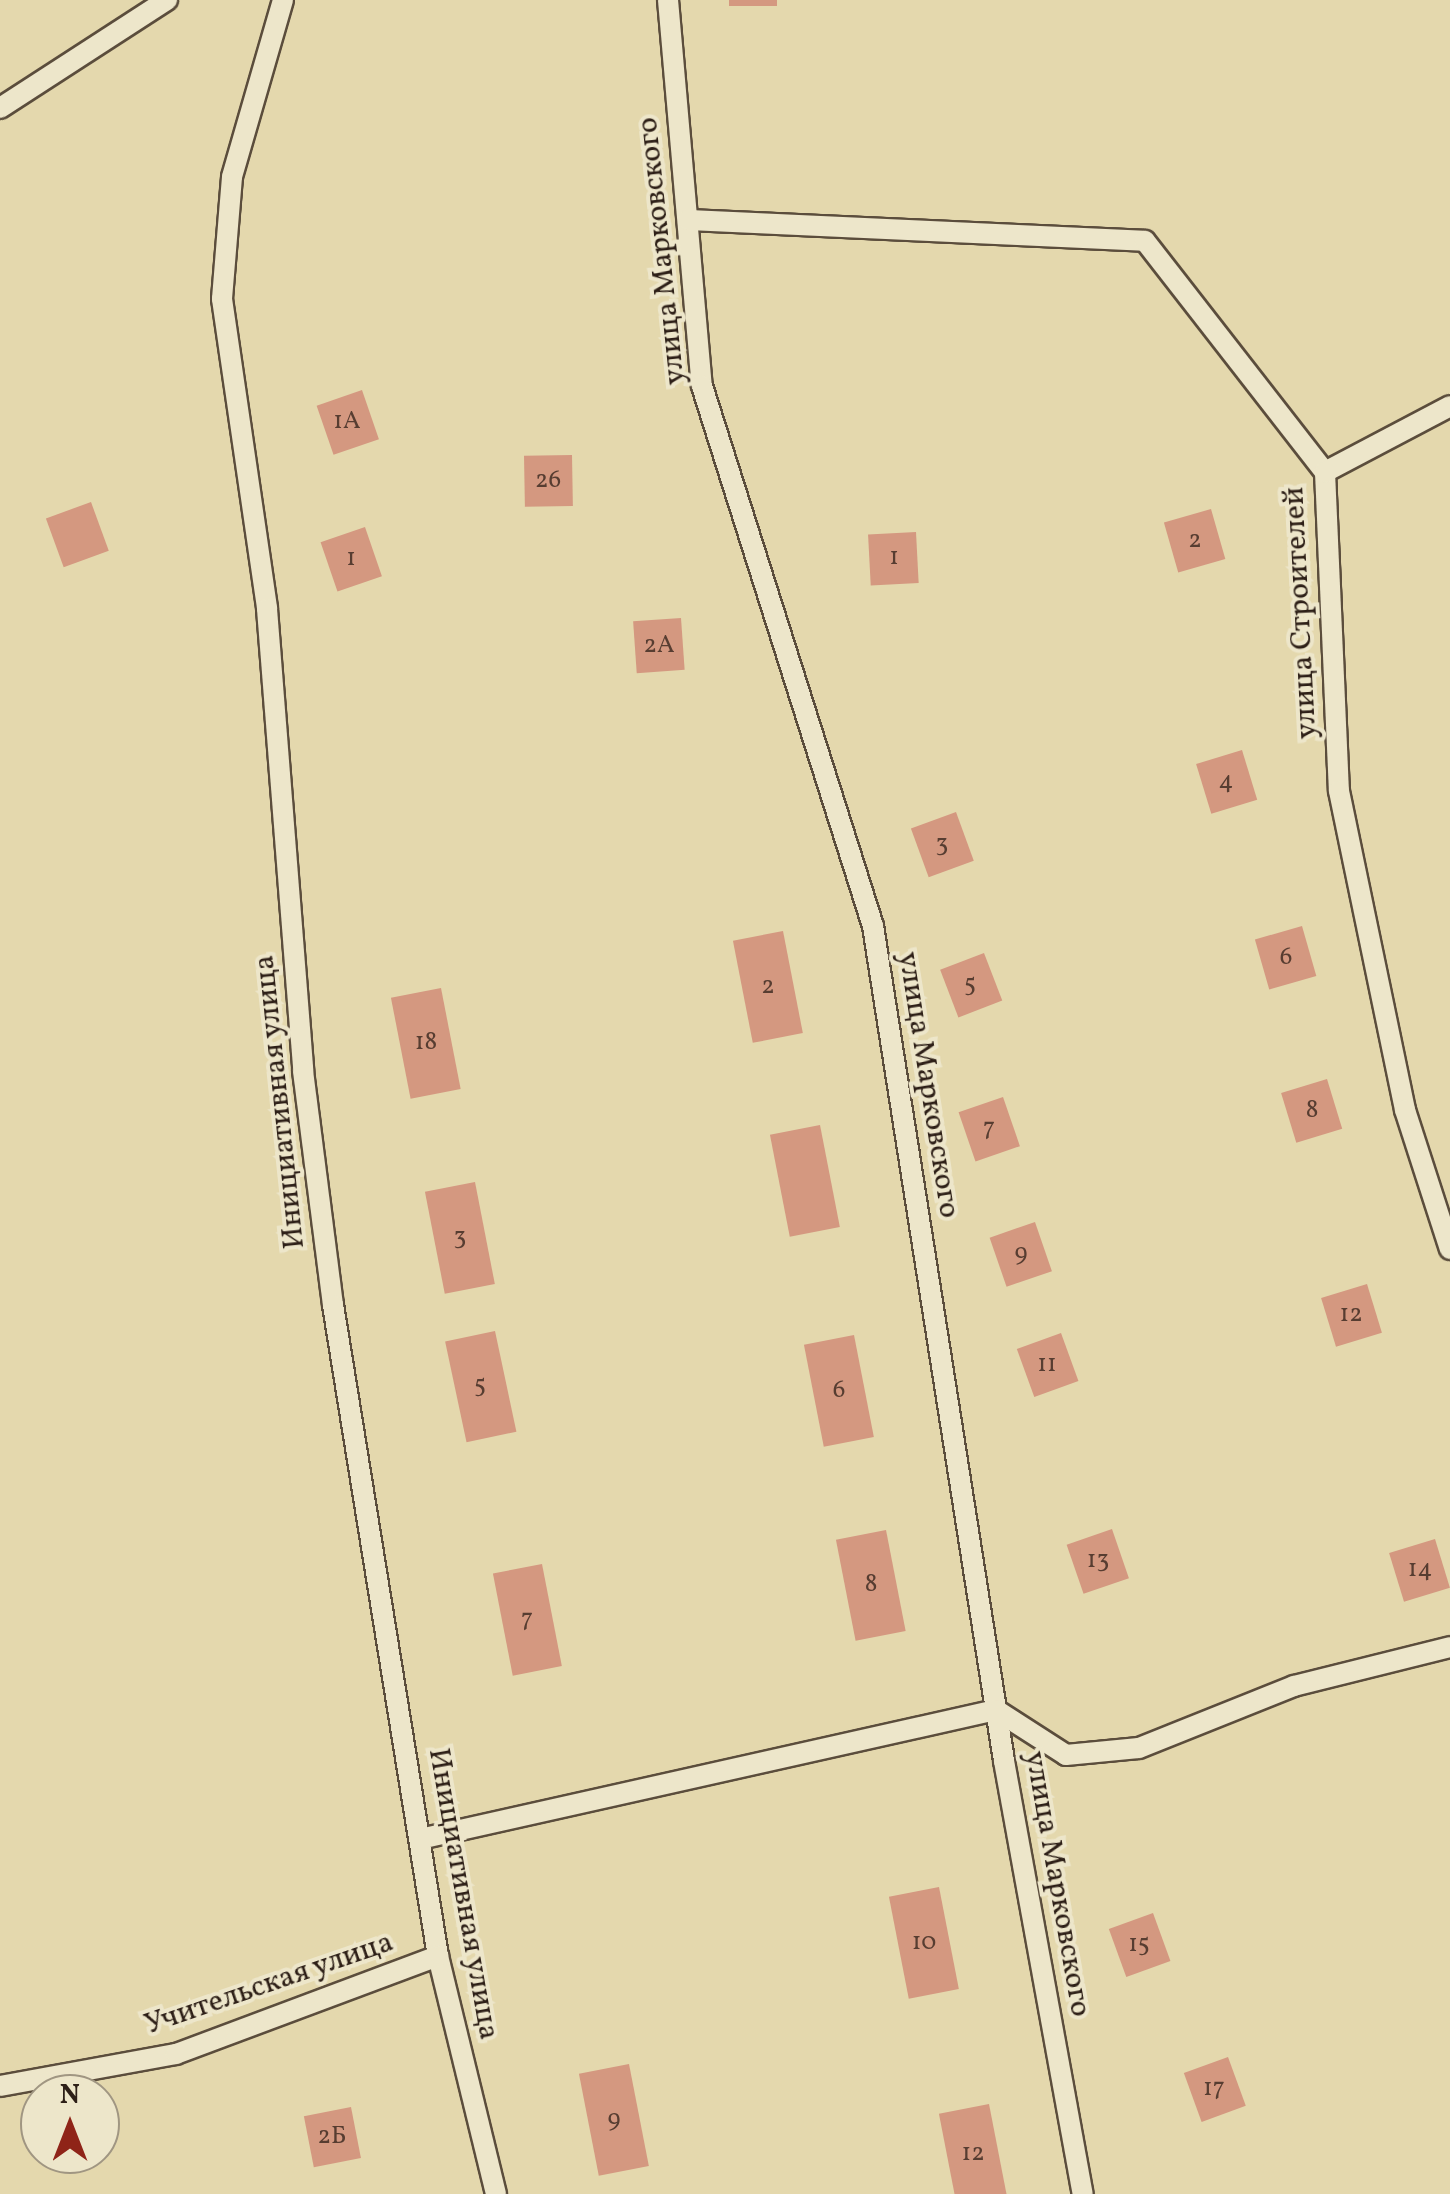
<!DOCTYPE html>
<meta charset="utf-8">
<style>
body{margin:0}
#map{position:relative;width:1450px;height:2194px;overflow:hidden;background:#e4d8ad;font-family:Vollkorn,serif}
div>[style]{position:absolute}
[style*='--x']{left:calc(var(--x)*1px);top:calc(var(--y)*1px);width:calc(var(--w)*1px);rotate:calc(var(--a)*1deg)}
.building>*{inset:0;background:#d49880;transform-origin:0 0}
.roads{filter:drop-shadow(2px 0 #5b4d3c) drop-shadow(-2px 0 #5b4d3c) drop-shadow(0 2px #5b4d3c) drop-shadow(0 -2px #5b4d3c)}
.lane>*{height:20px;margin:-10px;padding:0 10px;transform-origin:10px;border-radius:10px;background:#ede6ca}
span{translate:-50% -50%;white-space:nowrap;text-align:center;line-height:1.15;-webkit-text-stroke:8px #ede6ca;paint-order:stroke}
.number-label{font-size:25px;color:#573d31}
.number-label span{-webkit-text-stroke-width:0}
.street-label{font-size:30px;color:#2d1f17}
.north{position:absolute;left:20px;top:2074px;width:100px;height:100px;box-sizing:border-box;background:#ede6ca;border:2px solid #a09682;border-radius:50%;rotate:0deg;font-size:28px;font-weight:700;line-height:40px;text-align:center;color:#2d1f17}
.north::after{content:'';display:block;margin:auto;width:35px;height:45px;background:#8f2418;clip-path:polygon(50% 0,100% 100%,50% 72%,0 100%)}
</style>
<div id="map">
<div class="building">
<i style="left:729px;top:0;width:48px;height:6px"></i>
<i style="left:362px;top:390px;width:52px;height:48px;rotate:71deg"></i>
<i style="left:572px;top:455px;width:51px;height:48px;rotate:89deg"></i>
<i style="left:91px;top:502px;width:52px;height:48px;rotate:70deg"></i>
<i style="left:1211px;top:509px;width:52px;height:49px;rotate:74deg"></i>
<i style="left:365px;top:527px;width:52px;height:47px;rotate:71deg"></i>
<i style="left:916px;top:532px;width:51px;height:48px;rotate:87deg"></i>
<i style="left:681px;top:618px;width:52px;height:48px;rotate:86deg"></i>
<i style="left:1242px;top:750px;width:52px;height:48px;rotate:73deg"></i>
<i style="left:956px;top:812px;width:52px;height:48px;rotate:70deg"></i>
<i style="left:1302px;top:926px;width:52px;height:49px;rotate:74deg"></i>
<i style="left:783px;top:931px;width:104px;height:51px;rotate:79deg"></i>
<i style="left:984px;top:953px;width:51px;height:47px;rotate:69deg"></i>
<i style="left:441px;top:988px;width:103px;height:51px;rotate:79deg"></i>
<i style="left:1327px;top:1079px;width:52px;height:48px;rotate:73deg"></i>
<i style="left:1003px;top:1097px;width:52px;height:47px;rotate:71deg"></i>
<i style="left:820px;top:1125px;width:104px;height:51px;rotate:79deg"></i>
<i style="left:475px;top:1182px;width:104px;height:51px;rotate:79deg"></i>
<i style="left:1035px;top:1222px;width:52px;height:48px;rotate:71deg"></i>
<i style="left:1367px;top:1284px;width:51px;height:48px;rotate:73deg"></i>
<i style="left:495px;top:1331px;width:103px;height:51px;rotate:78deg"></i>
<i style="left:1061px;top:1333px;width:51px;height:47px;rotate:70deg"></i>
<i style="left:854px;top:1335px;width:104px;height:51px;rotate:79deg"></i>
<i style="left:1112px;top:1529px;width:52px;height:48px;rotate:71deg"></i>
<i style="left:886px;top:1530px;width:103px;height:51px;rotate:79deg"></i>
<i style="left:1435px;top:1539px;width:51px;height:48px;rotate:73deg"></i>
<i style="left:542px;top:1564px;width:104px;height:50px;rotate:79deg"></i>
<i style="left:939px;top:1887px;width:104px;height:51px;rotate:79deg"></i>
<i style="left:1153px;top:1913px;width:51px;height:47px;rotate:70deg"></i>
<i style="left:1228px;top:2057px;width:52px;height:47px;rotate:70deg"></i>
<i style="left:629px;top:2064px;width:104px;height:51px;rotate:79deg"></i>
<i style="left:989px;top:2104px;width:92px;height:51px;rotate:79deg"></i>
<i style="left:351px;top:2107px;width:52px;height:48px;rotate:79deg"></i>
</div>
<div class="roads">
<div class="lane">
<i style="--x:283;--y:0;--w:184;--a:106.1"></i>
<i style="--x:232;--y:177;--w:122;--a:94.7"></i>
<i style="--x:222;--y:299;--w:313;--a:81.7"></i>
<i style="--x:267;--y:609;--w:463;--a:85.5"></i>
<i style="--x:303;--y:1071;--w:236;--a:82.7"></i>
<i style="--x:333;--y:1305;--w:659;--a:80.84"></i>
<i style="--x:438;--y:1956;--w:245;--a:76.3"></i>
<i style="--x:668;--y:0;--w:387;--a:85"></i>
<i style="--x:702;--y:386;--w:566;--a:72.43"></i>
<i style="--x:873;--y:926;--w:845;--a:81.08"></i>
<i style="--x:1004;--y:1761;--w:440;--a:79.7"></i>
<i style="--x:0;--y:108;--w:199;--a:-32.9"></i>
<i style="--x:688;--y:220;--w:457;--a:2.6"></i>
<i style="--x:1145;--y:241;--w:293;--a:52.1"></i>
<i style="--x:1325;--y:472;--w:319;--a:87.5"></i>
<i style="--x:1339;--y:791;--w:326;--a:78.3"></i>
<i style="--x:1405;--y:1110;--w:146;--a:72.1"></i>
<i style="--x:1325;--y:472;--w:141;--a:-27.8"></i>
<i style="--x:420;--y:1839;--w:590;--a:-12.62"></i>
<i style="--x:996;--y:1710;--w:83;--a:32.7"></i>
<i style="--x:1066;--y:1755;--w:73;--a:-5.5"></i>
<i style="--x:1139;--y:1748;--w:167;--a:-21.8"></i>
<i style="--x:1294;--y:1686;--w:161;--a:-14"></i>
<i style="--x:0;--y:2086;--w:179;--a:-10.3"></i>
<i style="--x:176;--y:2054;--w:280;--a:-20.5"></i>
</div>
</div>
<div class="number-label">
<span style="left:347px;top:422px">1А</span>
<span style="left:548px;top:481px">26</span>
<span style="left:1195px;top:541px">2</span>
<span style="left:894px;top:558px">1</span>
<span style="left:351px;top:559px">1</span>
<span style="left:659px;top:646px">2А</span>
<span style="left:1226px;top:782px">4</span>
<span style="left:942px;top:845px">3</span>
<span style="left:1286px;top:958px">6</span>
<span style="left:970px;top:985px">5</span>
<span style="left:768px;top:987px">2</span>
<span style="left:426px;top:1043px">18</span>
<span style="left:1312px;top:1111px">8</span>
<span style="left:989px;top:1129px">7</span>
<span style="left:460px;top:1238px">3</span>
<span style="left:1021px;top:1254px">9</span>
<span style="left:1351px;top:1315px">12</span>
<span style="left:1047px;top:1365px">11</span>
<span style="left:480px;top:1386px">5</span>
<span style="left:839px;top:1391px">6</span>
<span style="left:1098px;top:1561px">13</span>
<span style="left:1420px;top:1570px">14</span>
<span style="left:871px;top:1585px">8</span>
<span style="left:527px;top:1620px">7</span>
<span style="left:924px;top:1943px">10</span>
<span style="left:1139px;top:1945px">15</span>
<span style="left:1214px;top:2089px">17</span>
<span style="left:614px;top:2120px">9</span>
<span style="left:332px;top:2137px">2Б</span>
<span style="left:973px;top:2154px">12</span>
</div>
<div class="street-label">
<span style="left:662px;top:251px;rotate:-96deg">улица Марковского</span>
<span style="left:1301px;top:613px;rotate:-93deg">улица Строителей</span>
<span style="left:928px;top:1085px;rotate:81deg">улица Марковского</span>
<span style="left:280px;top:1102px;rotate:-96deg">Инициативная улица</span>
<span style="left:1057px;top:1884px;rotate:80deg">улица Марковского</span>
<span style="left:463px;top:1894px;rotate:80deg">Инициативная улица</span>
<span style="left:269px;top:1984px;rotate:-19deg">Учительская улица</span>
</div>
<div class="north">N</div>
</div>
